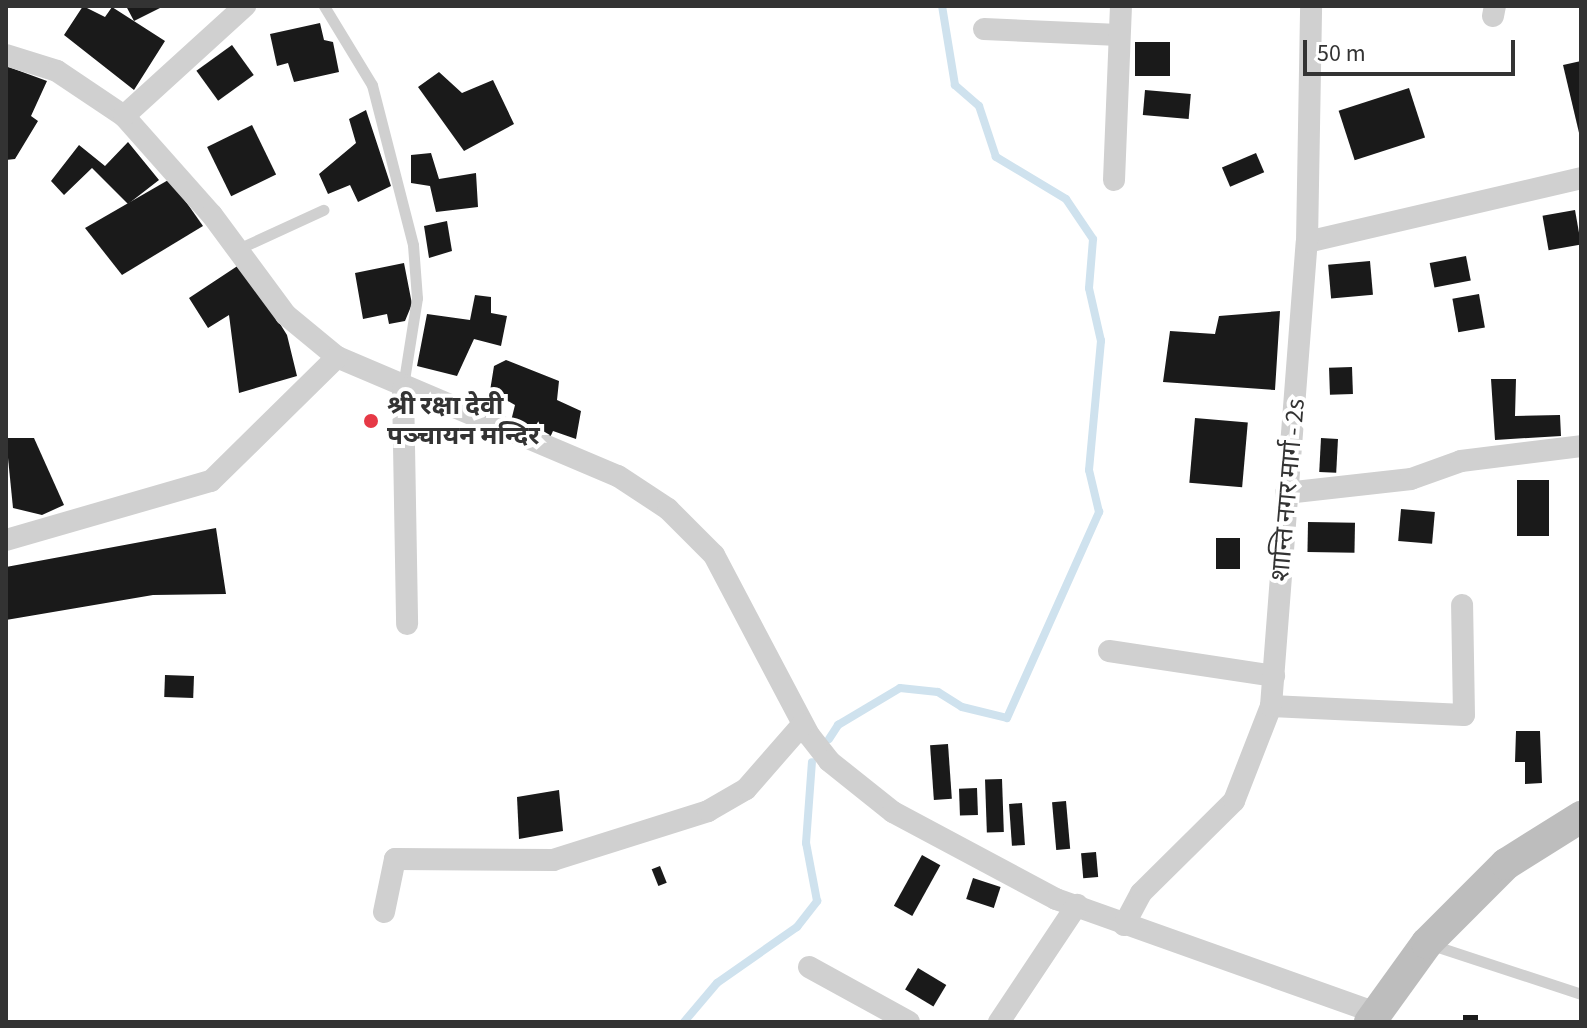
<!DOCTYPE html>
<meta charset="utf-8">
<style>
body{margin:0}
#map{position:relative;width:1587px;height:1028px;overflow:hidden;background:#fff;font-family:"Source Sans 3","Noto Sans Devanagari",sans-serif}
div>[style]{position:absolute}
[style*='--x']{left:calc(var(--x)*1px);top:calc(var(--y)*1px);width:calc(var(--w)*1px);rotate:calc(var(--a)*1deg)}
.stream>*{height:8px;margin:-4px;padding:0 4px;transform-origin:4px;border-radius:4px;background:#cfe2ee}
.building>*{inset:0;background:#1a1a1a;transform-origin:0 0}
.lane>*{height:11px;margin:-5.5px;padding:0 5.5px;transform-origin:5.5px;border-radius:5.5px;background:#d0d0d0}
.street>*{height:22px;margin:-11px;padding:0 11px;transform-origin:11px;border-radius:11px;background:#d0d0d0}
.secondary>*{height:32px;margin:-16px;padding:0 16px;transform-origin:16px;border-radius:16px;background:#bdbdbd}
.dots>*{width:22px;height:22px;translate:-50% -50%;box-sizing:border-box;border:4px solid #fff;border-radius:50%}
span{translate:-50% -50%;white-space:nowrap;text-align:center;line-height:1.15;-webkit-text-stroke:8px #fff;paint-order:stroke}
.poi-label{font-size:26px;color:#333;font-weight:700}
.left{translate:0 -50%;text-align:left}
.street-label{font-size:26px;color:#333}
.frame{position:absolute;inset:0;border:8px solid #333;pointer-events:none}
.scale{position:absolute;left:1303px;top:40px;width:212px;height:36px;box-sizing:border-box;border:4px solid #333;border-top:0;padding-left:10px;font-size:24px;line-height:28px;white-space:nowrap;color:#333;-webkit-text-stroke:6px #fff;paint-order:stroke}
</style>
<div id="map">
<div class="stream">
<i style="--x:829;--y:739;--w:17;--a:-57"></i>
<i style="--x:838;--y:725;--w:72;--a:-30.8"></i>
<i style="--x:900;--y:688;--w:38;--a:6"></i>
<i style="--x:938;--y:692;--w:28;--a:32"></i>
<i style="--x:962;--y:707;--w:46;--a:13.7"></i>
<i style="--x:1007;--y:718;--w:226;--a:-65.9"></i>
<i style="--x:1099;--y:512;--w:43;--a:-103.4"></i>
<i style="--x:1089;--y:470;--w:130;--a:-84.7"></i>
<i style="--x:1101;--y:341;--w:54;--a:-102.8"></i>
<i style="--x:1089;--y:288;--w:49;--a:-85.3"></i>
<i style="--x:1093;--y:239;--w:48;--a:-124"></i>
<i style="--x:1066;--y:199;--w:82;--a:-149"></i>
<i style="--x:996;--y:157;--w:54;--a:-108.4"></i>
<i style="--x:979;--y:106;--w:32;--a:-139"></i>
<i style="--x:955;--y:85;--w:80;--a:-99.3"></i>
<i style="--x:684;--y:1022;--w:51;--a:-49.8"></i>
<i style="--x:717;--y:983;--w:98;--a:-35"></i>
<i style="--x:797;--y:927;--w:33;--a:-52"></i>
<i style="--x:817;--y:901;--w:59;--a:-100.7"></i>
<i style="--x:806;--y:843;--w:81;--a:-85.8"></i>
</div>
<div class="building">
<i style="clip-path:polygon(83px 6px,105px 17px,112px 7px,165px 41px,134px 90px,64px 35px)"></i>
<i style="clip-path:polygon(126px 6px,164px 6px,134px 21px)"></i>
<i style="clip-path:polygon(320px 23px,324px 40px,333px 42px,339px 72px,294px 82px,288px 63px,277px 66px,270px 34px)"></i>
<i style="left:1135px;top:42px;width:35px;height:34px"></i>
<i style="left:232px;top:45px;width:37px;height:44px;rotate:54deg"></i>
<i style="clip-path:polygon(1581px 61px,1581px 137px,1580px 137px,1563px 65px)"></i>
<i style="clip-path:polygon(6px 66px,47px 81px,31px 116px,38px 121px,15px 159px,6px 160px)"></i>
<i style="clip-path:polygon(439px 72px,462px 93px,493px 80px,514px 124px,464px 151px,418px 87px)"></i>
<i style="left:1409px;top:88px;width:52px;height:74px;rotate:72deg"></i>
<i style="left:1145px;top:90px;width:46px;height:25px;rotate:5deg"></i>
<i style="clip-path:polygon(366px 110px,391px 186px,358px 202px,350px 185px,328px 194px,319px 174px,356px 143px,349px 119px)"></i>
<i style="left:252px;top:125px;width:55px;height:50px;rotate:64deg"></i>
<i style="clip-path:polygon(128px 142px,159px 180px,128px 204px,92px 168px,64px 195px,51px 181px,79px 145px,105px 166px)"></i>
<i style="clip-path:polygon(431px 153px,439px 179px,476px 173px,478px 207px,436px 212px,430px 186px,411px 183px,411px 155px)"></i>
<i style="left:1256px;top:153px;width:21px;height:37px;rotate:67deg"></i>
<i style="clip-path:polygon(170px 179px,203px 226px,122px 275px,85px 228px)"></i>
<i style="left:1575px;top:210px;width:35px;height:33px;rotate:80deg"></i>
<i style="clip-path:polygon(447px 221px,452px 251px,429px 258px,424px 226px)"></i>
<i style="left:1466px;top:256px;width:25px;height:37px;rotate:79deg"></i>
<i style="left:1370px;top:261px;width:34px;height:42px;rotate:85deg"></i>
<i style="clip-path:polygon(242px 263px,287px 335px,297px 376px,239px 393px,229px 315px,208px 328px,189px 298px)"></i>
<i style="clip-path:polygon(404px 263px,412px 304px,405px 321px,389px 324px,387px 314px,363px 319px,355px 273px)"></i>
<i style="left:1479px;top:294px;width:34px;height:27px;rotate:80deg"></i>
<i style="clip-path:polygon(475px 295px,491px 297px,491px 313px,507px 316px,501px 346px,474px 339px,457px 376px,417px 366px,427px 314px,470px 320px)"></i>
<i style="clip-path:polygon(1280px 311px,1275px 390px,1163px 382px,1170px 331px,1215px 334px,1219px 316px)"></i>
<i style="clip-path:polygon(506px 360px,559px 381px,557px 400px,581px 411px,576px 439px,553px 431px,548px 442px,509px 429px,515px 405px,490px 391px,494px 366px)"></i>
<i style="left:1352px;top:367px;width:27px;height:23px;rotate:88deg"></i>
<i style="clip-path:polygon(1491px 379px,1516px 379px,1515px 416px,1560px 415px,1561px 436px,1495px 440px)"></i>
<i style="left:1195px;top:418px;width:53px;height:65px;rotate:5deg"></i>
<i style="clip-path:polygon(6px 438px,34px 438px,64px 505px,42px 515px,13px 508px)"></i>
<i style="left:1321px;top:438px;width:17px;height:34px;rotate:3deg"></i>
<i style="left:1517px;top:480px;width:32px;height:56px"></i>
<i style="left:1401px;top:509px;width:34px;height:32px;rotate:5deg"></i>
<i style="left:1308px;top:522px;width:47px;height:30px;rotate:1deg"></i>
<i style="clip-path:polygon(216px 528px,226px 594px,153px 595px,6px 620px,6px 567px)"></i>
<i style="left:1216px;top:538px;width:24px;height:31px"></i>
<i style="left:165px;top:675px;width:29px;height:22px;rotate:2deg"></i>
<i style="clip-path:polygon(1516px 731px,1540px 731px,1542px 783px,1525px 784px,1525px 762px,1515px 762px)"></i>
<i style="left:948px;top:744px;width:55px;height:18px;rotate:86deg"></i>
<i style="left:1002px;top:779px;width:53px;height:17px;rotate:88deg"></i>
<i style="left:977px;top:788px;width:27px;height:18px;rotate:88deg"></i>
<i style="clip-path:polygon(559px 790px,563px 831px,519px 839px,517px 797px)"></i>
<i style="left:1066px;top:801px;width:48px;height:14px;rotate:85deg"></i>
<i style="left:1022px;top:803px;width:42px;height:13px;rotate:86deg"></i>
<i style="left:1096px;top:852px;width:25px;height:15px;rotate:85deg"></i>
<i style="left:922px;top:855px;width:21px;height:58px;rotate:29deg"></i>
<i style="left:660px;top:866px;width:18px;height:9px;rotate:68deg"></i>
<i style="left:973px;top:878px;width:29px;height:22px;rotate:18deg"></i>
<i style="left:918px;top:968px;width:33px;height:25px;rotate:31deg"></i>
<i style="left:1463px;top:1015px;width:15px;height:7px"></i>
</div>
<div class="lane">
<i style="--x:324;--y:6;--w:92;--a:58.7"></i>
<i style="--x:372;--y:85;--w:165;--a:75.6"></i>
<i style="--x:413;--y:245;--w:53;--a:85.7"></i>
<i style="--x:417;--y:298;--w:89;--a:99"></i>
<i style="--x:238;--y:249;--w:94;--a:-24.6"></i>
<i style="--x:1432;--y:945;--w:157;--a:18.2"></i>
</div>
<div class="street">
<i style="--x:1493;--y:16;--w:10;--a:-79"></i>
<i style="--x:984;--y:29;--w:135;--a:2.5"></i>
<i style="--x:6;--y:55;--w:53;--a:17.4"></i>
<i style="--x:57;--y:71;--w:81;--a:33.9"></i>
<i style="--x:124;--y:116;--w:132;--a:48.4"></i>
<i style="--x:212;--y:215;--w:124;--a:53.5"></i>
<i style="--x:286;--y:315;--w:66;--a:39.5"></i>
<i style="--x:337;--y:357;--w:305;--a:23"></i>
<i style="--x:618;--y:476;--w:60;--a:33.4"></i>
<i style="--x:668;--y:509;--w:65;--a:45"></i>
<i style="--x:714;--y:555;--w:204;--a:62.2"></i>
<i style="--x:809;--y:735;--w:33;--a:52"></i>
<i style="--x:829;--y:761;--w:82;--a:38.6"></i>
<i style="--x:893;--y:812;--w:185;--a:28.1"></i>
<i style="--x:1056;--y:899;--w:341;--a:19.6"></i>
<i style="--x:124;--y:116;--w:164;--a:-42.3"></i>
<i style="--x:1114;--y:180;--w:174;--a:-87.7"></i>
<i style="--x:1307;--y:242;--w:281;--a:-13.1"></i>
<i style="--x:403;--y:388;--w:236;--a:89"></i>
<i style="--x:1286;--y:493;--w:126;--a:-6.4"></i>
<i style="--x:1411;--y:479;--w:53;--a:-19.8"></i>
<i style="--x:1461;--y:461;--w:121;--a:-7.1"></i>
<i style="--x:6;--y:540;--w:213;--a:-16.1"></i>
<i style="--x:211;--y:481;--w:177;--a:-44.5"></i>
<i style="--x:1109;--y:651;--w:167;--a:8.6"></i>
<i style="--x:1271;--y:706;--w:193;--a:2.7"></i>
<i style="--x:1464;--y:715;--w:110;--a:-91"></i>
<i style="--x:384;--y:912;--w:54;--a:-78.3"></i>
<i style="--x:395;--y:859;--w:158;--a:0.4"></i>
<i style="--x:553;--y:860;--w:163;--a:-17.5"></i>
<i style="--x:708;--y:811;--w:44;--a:-30.1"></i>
<i style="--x:746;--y:789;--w:86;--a:-48.8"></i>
<i style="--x:1124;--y:925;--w:36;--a:-62"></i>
<i style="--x:1141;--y:893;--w:131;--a:-44.7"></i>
<i style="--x:1234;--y:801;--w:102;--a:-68.7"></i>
<i style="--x:1271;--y:706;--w:465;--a:-85.6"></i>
<i style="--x:1307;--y:242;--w:236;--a:-89"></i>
<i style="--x:809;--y:967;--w:114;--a:28.8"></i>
<i style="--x:999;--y:1022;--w:141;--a:-56.3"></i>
</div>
<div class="secondary">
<i style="--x:1370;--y:1022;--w:97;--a:-54.2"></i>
<i style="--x:1427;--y:943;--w:112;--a:-45"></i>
<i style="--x:1506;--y:864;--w:89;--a:-32.1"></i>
</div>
<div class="dots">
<i style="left:371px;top:421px;background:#e63946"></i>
</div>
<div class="poi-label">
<span class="left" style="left:387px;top:421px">श्री रक्षा देवी<br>पञ्चायन मन्दिर</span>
</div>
<div class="street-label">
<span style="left:1288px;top:490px;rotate:-85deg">शान्ति नगर मार्ग - 2s</span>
</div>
<div class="frame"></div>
<div class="scale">50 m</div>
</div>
